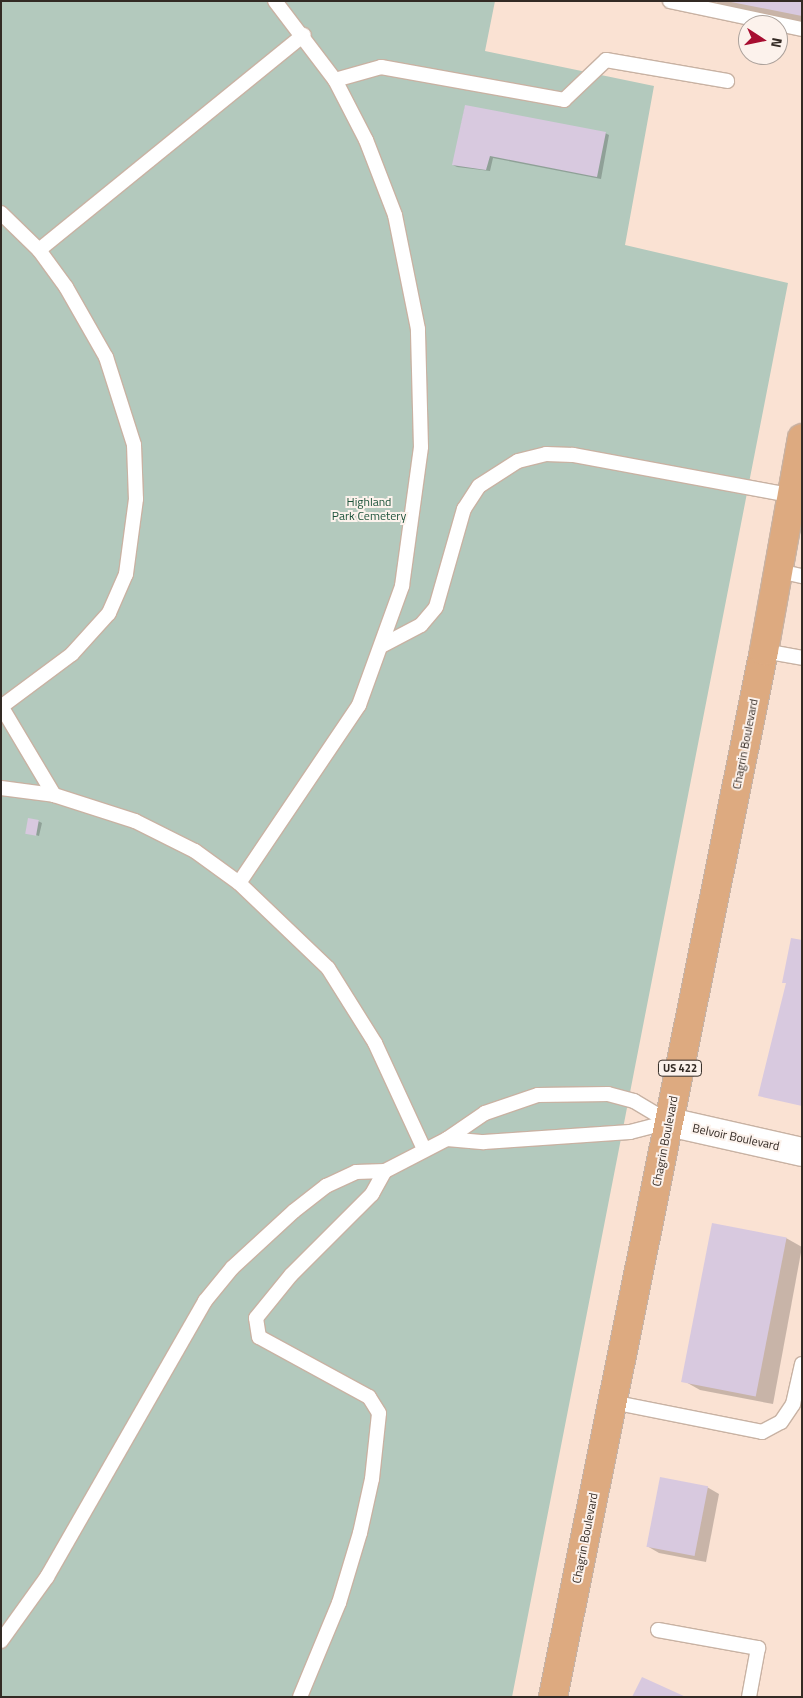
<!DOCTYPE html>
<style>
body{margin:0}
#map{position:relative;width:803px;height:1698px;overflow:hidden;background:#fae2d3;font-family:"Titillium Web",sans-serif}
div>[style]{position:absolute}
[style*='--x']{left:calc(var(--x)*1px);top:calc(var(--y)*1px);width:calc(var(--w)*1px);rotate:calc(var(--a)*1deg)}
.green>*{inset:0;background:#b3c9bd}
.shadow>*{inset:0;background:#0003}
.building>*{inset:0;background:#d8c9df;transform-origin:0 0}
.roads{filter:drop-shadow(1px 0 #c8b2a3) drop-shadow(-1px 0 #c8b2a3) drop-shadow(0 1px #c8b2a3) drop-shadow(0 -1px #c8b2a3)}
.service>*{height:14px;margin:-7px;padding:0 7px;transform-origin:7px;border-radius:7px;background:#fff}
.minor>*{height:28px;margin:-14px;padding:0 14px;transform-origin:14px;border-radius:14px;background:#fff}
.primary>*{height:28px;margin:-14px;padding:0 14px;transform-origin:14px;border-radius:14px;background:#ddaa80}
span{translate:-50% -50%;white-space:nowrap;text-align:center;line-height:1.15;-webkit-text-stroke:4px #fcf2ec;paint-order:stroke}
.shield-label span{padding:1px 4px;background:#fcf2ec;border:1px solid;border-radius:4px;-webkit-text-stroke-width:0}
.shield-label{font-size:11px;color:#332a24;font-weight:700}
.park-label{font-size:12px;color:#1c523a}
.street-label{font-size:12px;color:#332a24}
.frame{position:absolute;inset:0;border:2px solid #332a24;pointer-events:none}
.north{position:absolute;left:738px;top:15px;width:50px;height:50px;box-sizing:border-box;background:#fcf2ec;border:1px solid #aca29c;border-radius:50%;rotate:101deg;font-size:14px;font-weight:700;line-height:20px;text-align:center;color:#332a24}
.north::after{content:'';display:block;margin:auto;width:18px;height:22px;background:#a70e31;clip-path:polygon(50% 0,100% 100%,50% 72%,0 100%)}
</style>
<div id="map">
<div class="green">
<i style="clip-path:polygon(1px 1px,495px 1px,485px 51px,654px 86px,625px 245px,788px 283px,512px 1697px,1px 1697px)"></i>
</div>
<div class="shadow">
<i style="clip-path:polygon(715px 1px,802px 1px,802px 22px,719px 4px)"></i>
<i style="clip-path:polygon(465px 107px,605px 133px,609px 135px,601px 179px,493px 158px,490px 171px,457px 167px,453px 165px)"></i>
<i style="clip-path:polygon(38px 821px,42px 823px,39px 836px,26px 832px)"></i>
<i style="clip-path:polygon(786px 1238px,802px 1247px,773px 1404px,700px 1390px,684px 1381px)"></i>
<i style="clip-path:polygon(707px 1487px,719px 1494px,706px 1562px,659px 1553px,647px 1546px)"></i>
</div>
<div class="building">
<i style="clip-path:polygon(731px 1px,802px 1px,802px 16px,731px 2px)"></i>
<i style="clip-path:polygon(465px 105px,606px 132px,597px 177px,490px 156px,486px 170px,452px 165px)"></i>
<i style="left:28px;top:818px;width:11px;height:16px;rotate:10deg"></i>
<i style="clip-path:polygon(791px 938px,802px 940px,802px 1106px,758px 1096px,786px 983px,782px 983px)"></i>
<i style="left:712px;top:1223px;width:76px;height:162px;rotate:11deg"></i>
<i style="left:660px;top:1477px;width:49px;height:71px;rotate:11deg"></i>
<i style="clip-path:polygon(642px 1677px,686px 1697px,632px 1697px)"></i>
</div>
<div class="roads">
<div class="service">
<i style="--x:670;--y:1;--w:135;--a:12"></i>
<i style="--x:335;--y:80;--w:48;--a:-15.8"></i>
<i style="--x:381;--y:67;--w:186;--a:10.2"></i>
<i style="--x:564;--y:100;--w:58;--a:-43.6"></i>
<i style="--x:606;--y:60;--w:123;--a:9.8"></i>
<i style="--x:1;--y:213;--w:53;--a:44.2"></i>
<i style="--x:39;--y:250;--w:46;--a:53.9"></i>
<i style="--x:66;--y:287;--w:81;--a:60.3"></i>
<i style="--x:106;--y:357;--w:92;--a:72.3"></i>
<i style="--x:134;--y:445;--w:54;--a:87.9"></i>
<i style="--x:136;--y:499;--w:76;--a:97.6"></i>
<i style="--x:126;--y:574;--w:43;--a:113.6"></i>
<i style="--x:109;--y:613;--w:55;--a:132.1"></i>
<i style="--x:72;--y:654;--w:89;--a:143.3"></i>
<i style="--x:39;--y:250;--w:341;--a:-39.1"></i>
<i style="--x:775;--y:570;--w:28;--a:13"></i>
<i style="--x:383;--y:645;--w:43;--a:-27.8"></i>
<i style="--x:421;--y:625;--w:23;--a:-50"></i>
<i style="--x:436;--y:607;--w:102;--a:-74.1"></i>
<i style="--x:464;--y:509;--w:27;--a:-57"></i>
<i style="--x:479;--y:486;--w:46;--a:-32.7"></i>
<i style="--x:518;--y:461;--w:29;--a:-14"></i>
<i style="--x:546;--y:454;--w:27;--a:2"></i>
<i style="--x:573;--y:455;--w:226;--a:10.5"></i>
<i style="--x:764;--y:651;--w:39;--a:10"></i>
<i style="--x:1;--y:706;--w:104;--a:59.2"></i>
<i style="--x:1;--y:788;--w:53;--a:7.5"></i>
<i style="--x:54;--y:795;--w:85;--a:17.8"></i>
<i style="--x:135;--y:821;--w:67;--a:26.6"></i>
<i style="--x:195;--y:851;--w:54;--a:36"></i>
<i style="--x:239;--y:883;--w:123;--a:43.7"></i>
<i style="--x:328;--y:968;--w:89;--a:57.9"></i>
<i style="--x:375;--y:1043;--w:117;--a:65.2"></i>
<i style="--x:239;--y:883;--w:215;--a:-56"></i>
<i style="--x:359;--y:705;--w:127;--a:-70.1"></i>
<i style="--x:402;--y:586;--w:140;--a:-82.2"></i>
<i style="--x:421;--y:447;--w:118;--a:-91.5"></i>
<i style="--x:418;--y:329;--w:116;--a:-101.4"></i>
<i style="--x:395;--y:215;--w:80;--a:-111.1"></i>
<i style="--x:366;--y:140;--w:68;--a:-117.3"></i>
<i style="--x:335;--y:80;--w:99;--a:-127.2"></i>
<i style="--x:447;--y:1139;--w:37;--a:5"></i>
<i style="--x:484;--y:1142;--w:146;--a:-3.9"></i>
<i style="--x:630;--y:1132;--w:40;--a:-14.4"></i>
<i style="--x:612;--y:1402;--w:153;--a:11.3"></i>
<i style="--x:762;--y:1432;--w:21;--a:-28"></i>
<i style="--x:781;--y:1422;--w:22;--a:-56"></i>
<i style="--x:793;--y:1404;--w:41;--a:-77.3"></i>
<i style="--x:658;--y:1630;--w:102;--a:10.2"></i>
<i style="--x:758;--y:1648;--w:50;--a:100.4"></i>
<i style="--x:1;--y:1641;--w:79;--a:-54.3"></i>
<i style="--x:47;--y:1577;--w:318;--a:-60.2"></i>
<i style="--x:205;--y:1301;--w:43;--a:-50.7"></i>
<i style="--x:232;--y:1268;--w:84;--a:-42.6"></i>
<i style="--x:294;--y:1211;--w:41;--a:-38"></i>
<i style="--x:326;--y:1186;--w:33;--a:-25"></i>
<i style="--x:356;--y:1172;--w:29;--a:-2"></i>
<i style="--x:385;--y:1171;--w:70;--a:-27.3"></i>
<i style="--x:447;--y:1139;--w:46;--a:-34.4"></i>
<i style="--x:485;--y:1113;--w:56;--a:-18.8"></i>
<i style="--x:538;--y:1095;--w:70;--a:-0.8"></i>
<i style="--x:608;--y:1094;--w:27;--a:15"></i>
<i style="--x:634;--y:1101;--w:41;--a:31"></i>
<i style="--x:300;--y:1697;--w:102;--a:-67.5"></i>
<i style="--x:339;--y:1603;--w:73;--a:-73.3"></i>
<i style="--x:360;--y:1533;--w:55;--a:-77.5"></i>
<i style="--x:372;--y:1479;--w:66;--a:-83.9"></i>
<i style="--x:379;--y:1413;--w:19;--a:-122"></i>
<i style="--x:369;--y:1397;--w:125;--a:-151.4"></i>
<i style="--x:259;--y:1337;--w:19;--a:-99"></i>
<i style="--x:256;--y:1318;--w:55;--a:-50.9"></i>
<i style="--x:291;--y:1275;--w:115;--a:-45"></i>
<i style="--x:372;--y:1194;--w:26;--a:-61"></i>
</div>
<div class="minor">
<i style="--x:669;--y:1122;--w:136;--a:12.7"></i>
</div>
<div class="primary">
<i style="--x:553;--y:1697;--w:1067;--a:-78.6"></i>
<i style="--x:764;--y:651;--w:216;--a:-79.9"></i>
</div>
</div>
<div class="shield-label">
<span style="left:680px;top:1068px">US 422</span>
</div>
<div class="park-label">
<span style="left:369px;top:509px">Highland<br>Park Cemetery</span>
</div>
<div class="street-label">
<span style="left:745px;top:744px;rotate:-79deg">Chagrin Boulevard</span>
<span style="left:736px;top:1137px;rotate:12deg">Belvoir Boulevard</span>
<span style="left:665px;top:1141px;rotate:-79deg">Chagrin Boulevard</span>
<span style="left:585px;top:1538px;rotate:-79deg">Chagrin Boulevard</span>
</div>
<div class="frame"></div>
<div class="north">N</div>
</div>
